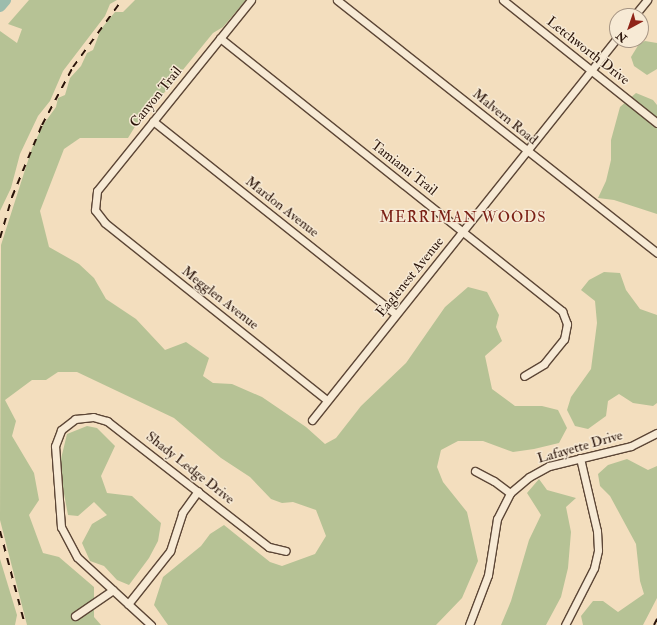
<!DOCTYPE html>
<style>
body{margin:0}
#map{position:relative;width:657px;height:625px;overflow:hidden;background:#f3debe;font-family:"IM FELL Double Pica",serif}
div>[style]{position:absolute}
[style*='--x']{left:calc(var(--x)*1px);top:calc(var(--y)*1px);width:calc(var(--w)*1px);rotate:calc(var(--a)*1deg)}
.green>*{inset:0;background:#b6c295}
.river>*{height:12px;margin:-6px;padding:0 6px;transform-origin:6px;border-radius:6px;background:#9cbcad}
.roads{filter:drop-shadow(1px 0 #5c4636) drop-shadow(-1px 0 #5c4636) drop-shadow(0 1px #5c4636) drop-shadow(0 -1px #5c4636)}
.street>*{height:7px;margin:-3.5px;padding:0 3.5px;transform-origin:3.5px;border-radius:3.5px;background:#f7ead5}
.rail>*{height:2px;margin-top:-1px;transform-origin:0;background:repeating-linear-gradient(90deg,#291309 0 7px,transparent 0 14px)}
span{translate:-50% -50%;white-space:nowrap;text-align:center;line-height:1.15;-webkit-text-stroke:3px #f7ead5;paint-order:stroke}
.street-label{font-size:14px;color:#291309}
.neighbourhood-label{font-size:15px;color:#7a1f14;letter-spacing:1px}
.north{position:absolute;left:609px;top:8px;width:40px;height:40px;box-sizing:border-box;background:#f7ead5;border:1px solid #a59483;border-radius:50%;rotate:220deg;font-size:11px;font-weight:700;line-height:16px;text-align:center;color:#291309}
.north::after{content:'';display:block;margin:auto;width:14px;height:18px;background:#8f2418;clip-path:polygon(50% 0,100% 100%,50% 72%,0 100%)}
</style>
<div id="map">
<div class="green">
<i style="clip-path:polygon(29px 0,117px 0,110px 4px,105px 16px,63px 71px,50px 101px,38px 116px,20px 154px,11px 188px,0 211px,0 31px,17px 43px,22px 29px,8px 24px)"></i>
<i style="clip-path:polygon(135px 0,246px 0,223px 27px,213px 33px,164px 93px,139px 120px,128px 138px,80px 138px,64px 149px,40px 211px,49px 247px,79px 264px,94px 278px,106px 299px,136px 319px,165px 350px,186px 342px,209px 358px,203px 376px,213px 383px,232px 384px,262px 397px,306px 427px,325px 444px,336px 438px,361px 406px,406px 363px,445px 307px,468px 287px,487px 292px,499px 315px,496px 327px,502px 341px,485px 356px,492px 389px,515px 406px,542px 406px,558px 410px,567px 428px,559px 443px,534px 449px,513px 452px,483px 441px,458px 441px,441px 450px,437px 467px,443px 482px,467px 512px,478px 561px,462px 598px,436px 625px,168px 625px,154px 605px,163px 577px,201px 546px,210px 534px,224px 525px,270px 562px,282px 566px,315px 554px,326px 536px,316px 510px,293px 502px,282px 503px,271px 499px,250px 477px,221px 458px,174px 418px,77px 372px,58px 372px,46px 380px,32px 380px,5px 400px,16px 421px,12px 436px,34px 473px,39px 500px,29px 515px,43px 553px,59px 557px,94px 587px,94px 617px,101px 625px,27px 625px,0 520px,1px 245px,32px 148px,43px 125px,56px 107px,58px 98px,65px 95px,70px 78px,81px 66px,87px 53px,93px 50px,101px 29px,115px 12px,123px 12px)"></i>
<i style="clip-path:polygon(645px 41px,657px 43px,657px 69px,647px 75px,634px 66px,631px 57px,639px 44px)"></i>
<i style="clip-path:polygon(636px 93px,653px 100px,657px 105px,657px 214px,614px 200px,598px 198px,606px 181px,611px 160px,611px 140px,620px 107px)"></i>
<i style="clip-path:polygon(604px 272px,620px 273px,626px 290px,640px 309px,657px 315px,657px 403px,653px 406px,633px 403px,619px 394px,608px 401px,606px 416px,588px 429px,575px 426px,567px 410px,571px 397px,591px 369px,597px 323px,595px 301px,581px 290px,589px 280px)"></i>
<i style="clip-path:polygon(87px 426px,97px 428px,115px 446px,101px 476px,107px 493px,132px 496px,161px 523px,158px 541px,149px 558px,129px 585px,117px 580px,104px 566px,90px 561px,82px 543px,92px 524px,107px 515px,94px 502px,78px 516px,68px 515px,59px 467px,67px 434px)"></i>
<i style="clip-path:polygon(627px 459px,648px 470px,657px 466px,657px 598px,643px 625px,583px 625px,581px 616px,593px 601px,603px 601px,618px 612px,644px 594px,640px 581px,636px 544px,610px 496px,600px 486px,598px 474px,608px 465px)"></i>
<i style="clip-path:polygon(539px 479px,547px 490px,576px 498px,566px 507px,571px 532px,568px 568px,561px 597px,546px 625px,501px 625px,511px 601px,529px 540px,541px 515px,527px 493px)"></i>
<i style="clip-path:polygon(0 559px,17px 615px,15px 625px,0 625px)"></i>
</div>
<div class="river">
<i style="--x:0;--y:6;--w:8;--a:-50"></i>
</div>
<div class="roads">
<div class="street">
<i style="--x:251;--y:0;--w:245;--a:128.9"></i>
<i style="--x:97;--y:191;--w:19;--a:96"></i>
<i style="--x:95;--y:210;--w:16;--a:52"></i>
<i style="--x:105;--y:223;--w:284;--a:38.6"></i>
<i style="--x:337;--y:0;--w:408;--a:38.3"></i>
<i style="--x:503;--y:0;--w:197;--a:38.6"></i>
<i style="--x:634;--y:16;--w:21;--a:-51"></i>
<i style="--x:220;--y:38;--w:438;--a:38.6"></i>
<i style="--x:562;--y:311;--w:14;--a:69"></i>
<i style="--x:567;--y:324;--w:15;--a:101"></i>
<i style="--x:564;--y:339;--w:32;--a:129"></i>
<i style="--x:544;--y:364;--w:23;--a:149"></i>
<i style="--x:153;--y:121;--w:310;--a:38.5"></i>
<i style="--x:312;--y:420;--w:489;--a:-51.4"></i>
<i style="--x:475;--y:471;--w:21;--a:28"></i>
<i style="--x:494;--y:481;--w:20;--a:37"></i>
<i style="--x:128;--y:604;--w:68;--a:-51.6"></i>
<i style="--x:170;--y:551;--w:40;--a:-72"></i>
<i style="--x:182;--y:513;--w:27;--a:-54"></i>
<i style="--x:75;--y:616;--w:46;--a:-34.4"></i>
<i style="--x:151;--y:625;--w:100;--a:-137.4"></i>
<i style="--x:77;--y:557;--w:34;--a:-118"></i>
<i style="--x:61;--y:527;--w:81;--a:-94.2"></i>
<i style="--x:55;--y:446;--w:17;--a:-69"></i>
<i style="--x:61;--y:430;--w:18;--a:-38"></i>
<i style="--x:75;--y:419;--w:18;--a:-6"></i>
<i style="--x:93;--y:417;--w:15;--a:16"></i>
<i style="--x:107;--y:421;--w:205;--a:37.9"></i>
<i style="--x:269;--y:547;--w:17;--a:13"></i>
<i style="--x:469;--y:625;--w:53;--a:-69.2"></i>
<i style="--x:488;--y:575;--w:57;--a:-80.9"></i>
<i style="--x:497;--y:519;--w:29;--a:-63"></i>
<i style="--x:510;--y:493;--w:25;--a:-40"></i>
<i style="--x:529;--y:477;--w:23;--a:-29"></i>
<i style="--x:549;--y:466;--w:84;--a:-13.7"></i>
<i style="--x:631;--y:446;--w:29;--a:-27"></i>
<i style="--x:565;--y:625;--w:64;--a:-63"></i>
<i style="--x:594;--y:568;--w:18;--a:-77"></i>
<i style="--x:598;--y:550;--w:19;--a:-93"></i>
<i style="--x:597;--y:531;--w:75;--a:-103.1"></i>
</div>
</div>
<div class="rail">
<i style="--x:0;--y:238;--w:43;--a:-73.7"></i>
<i style="--x:12;--y:197;--w:78;--a:-67.4"></i>
<i style="--x:42;--y:125;--w:66;--a:-61.9"></i>
<i style="--x:73;--y:67;--w:83;--a:-53.8"></i>
<i style="--x:0;--y:531;--w:97;--a:75.1"></i>
<i style="--x:654;--y:625;--w:7;--a:-63"></i>
</div>
<div class="street-label">
<span style="left:588px;top:51px;rotate:38deg">Letchworth Drive</span>
<span style="left:156px;top:97px;rotate:-51deg">Canyon Trail</span>
<span style="left:505px;top:117px;rotate:39deg">Malvern Road</span>
<span style="left:404px;top:168px;rotate:38deg">Tamiami Trail</span>
<span style="left:282px;top:207px;rotate:38deg">Mardon Avenue</span>
<span style="left:410px;top:277px;rotate:-51deg">Eaglenest Avenue</span>
<span style="left:220px;top:298px;rotate:38deg">Megglen Avenue</span>
<span style="left:580px;top:447px;rotate:-16deg">Lafayette Drive</span>
<span style="left:190px;top:468px;rotate:38deg">Shady Ledge Drive</span>
</div>
<div class="neighbourhood-label">
<span style="left:463px;top:218px">MERRIMAN WOODS</span>
</div>
<div class="north">N</div>
</div>
